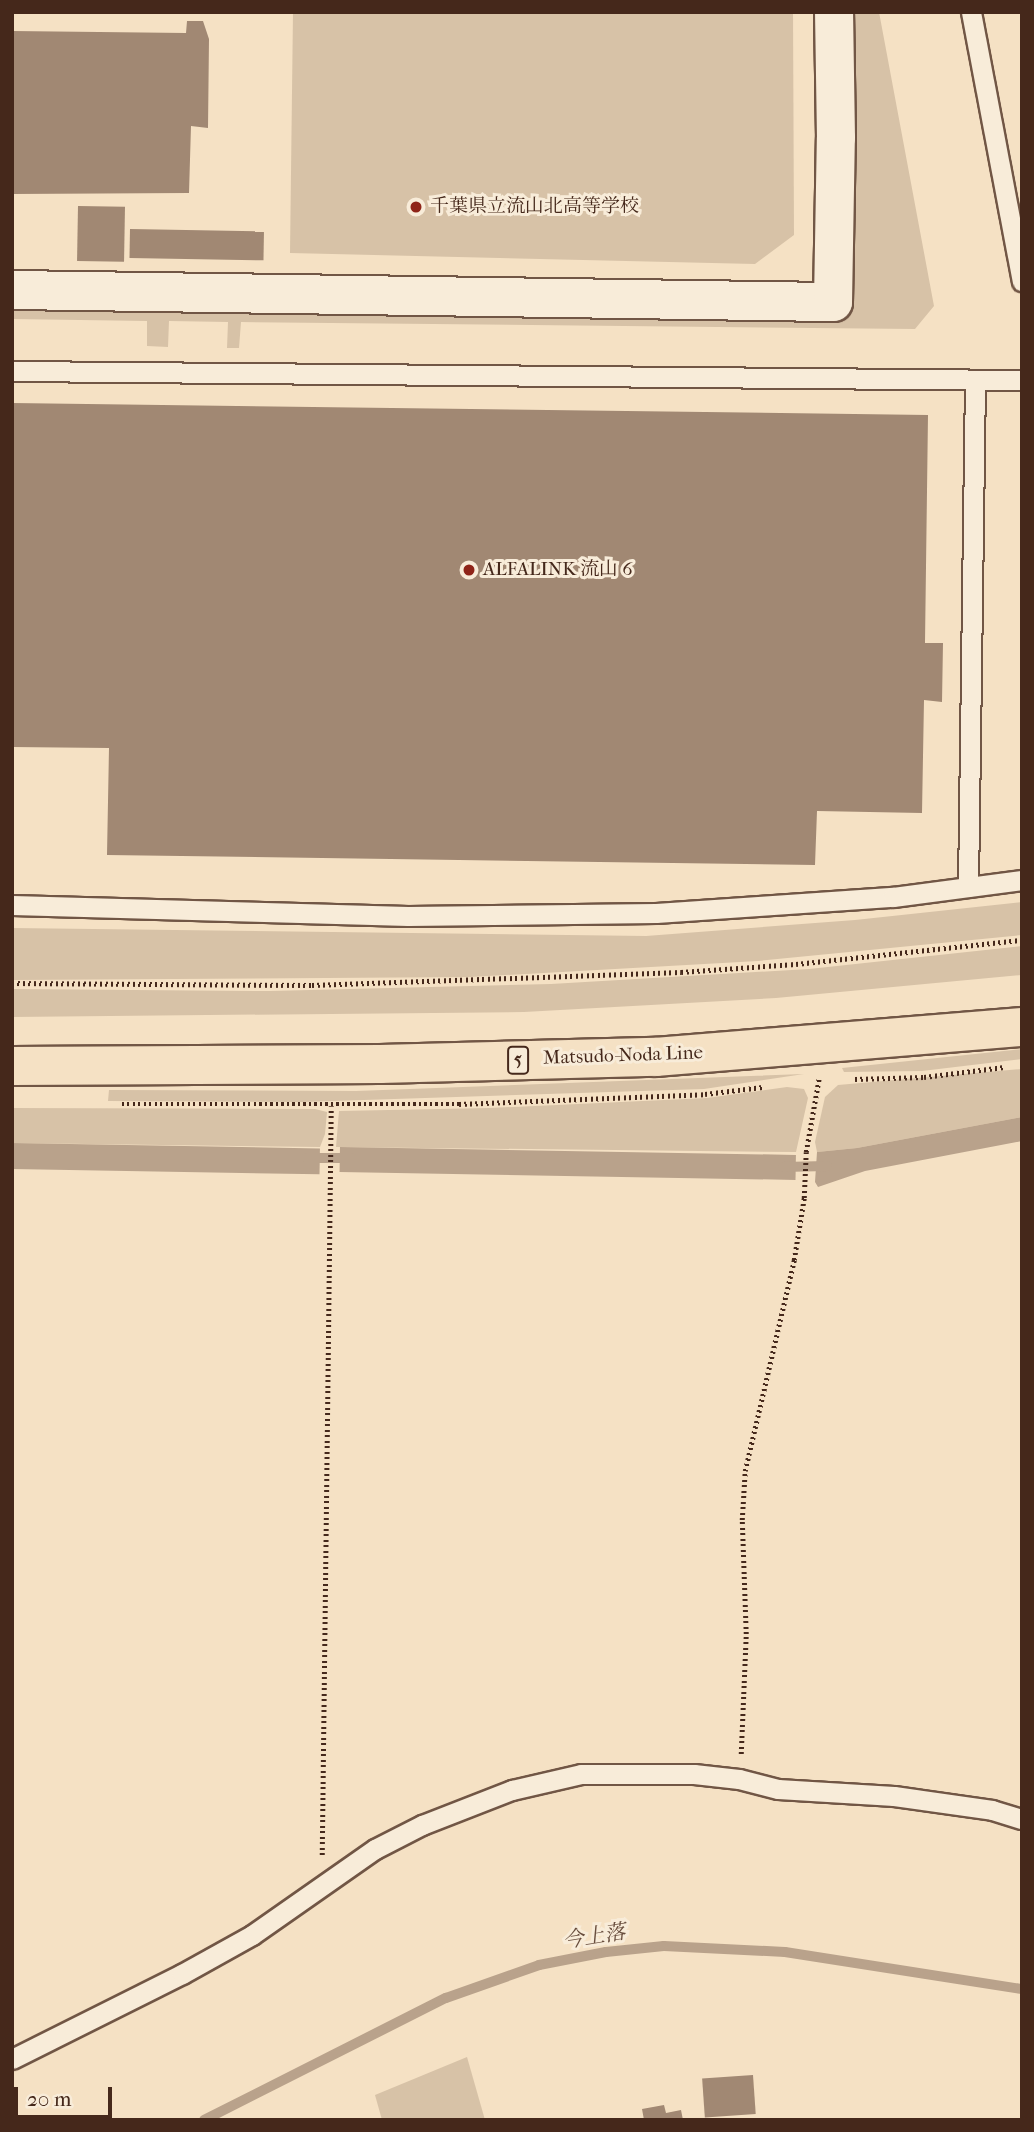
<!DOCTYPE html>
<meta charset="utf-8">
<style>
body{margin:0}
#map{position:relative;width:1034px;height:2132px;overflow:hidden;background:#f5e1c4;font-family:"IM FELL French Canon","Noto Serif JP",serif}
div>[style]{position:absolute}
[style*='--x']{left:calc(var(--x)*1px);top:calc(var(--y)*1px);width:calc(var(--w)*1px);rotate:calc(var(--a)*1deg)}
.green>*{inset:0;background:#d7c2a7}
.water>*{inset:0;background:#b9a28b;transform-origin:0 0}
.stream>*{height:10px;margin:-5px;padding:0 5px;transform-origin:5px;border-radius:5px;background:#b9a28b}
.building>*{inset:0;background:#a18873;transform-origin:0 0}
.path>*{height:4.5px;margin-top:-2.25px;transform-origin:0;background:repeating-linear-gradient(90deg,#45281b 0 2px,transparent 0 5.5px)}
.roads{filter:drop-shadow(2px 0 #715645) drop-shadow(-2px 0 #715645) drop-shadow(0 2px #715645) drop-shadow(0 -2px #715645)}
.lane>*{height:19px;margin:-9.5px;padding:0 9.5px;transform-origin:9.5px;border-radius:9.5px;background:#f8ecd9}
.street>*{height:38px;margin:-19px;padding:0 19px;transform-origin:19px;border-radius:19px;background:#f8ecd9}
.primary>*{height:38px;margin:-19px;padding:0 19px;transform-origin:19px;border-radius:19px;background:#f5e1c4}
.dots>*{width:19px;height:19px;translate:-50% -50%;box-sizing:border-box;border:4px solid #f8ecd9;border-radius:50%}
span{translate:-50% -50%;white-space:nowrap;text-align:center;line-height:1.15;-webkit-text-stroke:6px #f8ecd9;paint-order:stroke}
.shield-label span{padding:2px 5px;background:#f8ecd9;border:2px solid;border-radius:5px;-webkit-text-stroke-width:0}
.shield-label{font-size:18px;color:#45281b;font-weight:700}
.poi-label{font-size:19px;color:#45281b}
.left{translate:0 -50%;text-align:left}
.street-label{font-size:19px;color:#45281b}
.water-label{font-size:21px;color:#684d3d;font-style:italic}
.frame{position:absolute;inset:0;border:14px solid #45281b;pointer-events:none}
.scale{position:absolute;left:14px;top:2087px;width:98px;height:32px;box-sizing:border-box;border:4px solid #45281b;border-top:0;padding-left:9px;font-size:21px;line-height:24px;white-space:nowrap;color:#45281b;-webkit-text-stroke:5px #f8ecd9;paint-order:stroke}
</style>
<div id="map">
<div class="green">
<i style="clip-path:polygon(293px 12px,793px 12px,794px 235px,755px 264px,290px 253px)"></i>
<i style="clip-path:polygon(850px 12px,879px 12px,934px 306px,915px 329px,241px 322px,239px 348px,227px 348px,228px 322px,169px 321px,168px 347px,147px 346px,147px 321px,12px 319px,12px 308px,846px 319px,853px 129px)"></i>
<i style="clip-path:polygon(1022px 902px,1022px 935px,758px 961px,470px 977px,12px 980px,12px 928px,646px 936px,855px 920px)"></i>
<i style="clip-path:polygon(1022px 946px,1022px 975px,776px 998px,524px 1012px,12px 1017px,12px 989px,270px 991px,551px 984px,809px 969px)"></i>
<i style="clip-path:polygon(1022px 1049px,1022px 1059px,922px 1071px,844px 1072px,842px 1068px)"></i>
<i style="clip-path:polygon(1022px 1069px,1022px 1117px,857px 1148px,817px 1152px,815px 1142px,825px 1097px,838px 1085px)"></i>
<i style="clip-path:polygon(804px 1074px,704px 1089px,302px 1102px,108px 1101px,109px 1090px,356px 1091px)"></i>
<i style="clip-path:polygon(787px 1087px,804px 1089px,808px 1098px,796px 1152px,336px 1147px,339px 1111px,489px 1108px,707px 1098px)"></i>
<i style="clip-path:polygon(12px 1108px,315px 1109px,327px 1112px,325px 1134px,320px 1147px,12px 1143px)"></i>
<i style="clip-path:polygon(467px 2057px,485px 2120px,382px 2120px,375px 2095px)"></i>
</div>
<div class="water">
<i style="clip-path:polygon(1022px 1117px,1022px 1141px,865px 1171px,818px 1187px,815px 1182px,817px 1152px,857px 1148px)"></i>
<i style="left:12px;top:1143px;width:308px;height:26px;rotate:1deg"></i>
<i style="left:340px;top:1147px;width:456px;height:25px;rotate:1deg"></i>
</div>
<div class="stream">
<i style="--x:307;--y:1158;--w:44;--a:0"></i>
<i style="--x:783;--y:1167;--w:44;--a:-1.3"></i>
<i style="--x:204;--y:2120;--w:271;--a:-26.8"></i>
<i style="--x:446;--y:1998;--w:99;--a:-19.5"></i>
<i style="--x:539;--y:1965;--w:68;--a:-11"></i>
<i style="--x:606;--y:1952;--w:58;--a:-5.9"></i>
<i style="--x:664;--y:1946;--w:121;--a:2.8"></i>
<i style="--x:785;--y:1952;--w:240;--a:8.9"></i>
</div>
<div class="building">
<i style="clip-path:polygon(187px 21px,203px 21px,209px 39px,208px 128px,191px 126px,189px 193px,12px 194px,12px 31px,186px 33px)"></i>
<i style="left:78px;top:206px;width:47px;height:55px;rotate:1deg"></i>
<i style="left:130px;top:229px;width:134px;height:29px;rotate:1deg"></i>
<i style="clip-path:polygon(12px 403px,928px 415px,925px 643px,943px 643px,942px 702px,924px 700px,922px 813px,817px 811px,815px 865px,107px 855px,109px 748px,12px 747px)"></i>
<i style="left:753px;top:2075px;width:39px;height:51px;rotate:86deg"></i>
<i style="clip-path:polygon(664px 2105px,666px 2113px,681px 2110px,683px 2120px,644px 2120px,642px 2109px)"></i>
</div>
<div class="path">
<i style="--x:12;--y:983;--w:300;--a:0.4"></i>
<i style="--x:312;--y:985;--w:369;--a:-2"></i>
<i style="--x:681;--y:972;--w:115;--a:-4"></i>
<i style="--x:796;--y:964;--w:227;--a:-6.1"></i>
<i style="--x:855;--y:1079;--w:69;--a:-1.7"></i>
<i style="--x:924;--y:1077;--w:81;--a:-7.1"></i>
<i style="--x:122;--y:1104;--w:337;--a:0"></i>
<i style="--x:459;--y:1104;--w:246;--a:-2.3"></i>
<i style="--x:705;--y:1094;--w:58;--a:-6.9"></i>
<i style="--x:741;--y:1754;--w:120;--a:-87.6"></i>
<i style="--x:746;--y:1634;--w:114;--a:-92"></i>
<i style="--x:742;--y:1520;--w:49;--a:-86.5"></i>
<i style="--x:745;--y:1471;--w:217;--a:-76.9"></i>
<i style="--x:794;--y:1260;--w:63;--a:-80.8"></i>
<i style="--x:804;--y:1198;--w:46;--a:-87.5"></i>
<i style="--x:806;--y:1152;--w:75;--a:-80"></i>
<i style="--x:322;--y:1855;--w:749;--a:-89.31"></i>
</div>
<div class="roads">
<div class="lane">
<i style="--x:971;--y:12;--w:274;--a:79.3"></i>
<i style="--x:12;--y:371;--w:1010;--a:0.51"></i>
<i style="--x:968;--y:887;--w:507;--a:-89.21"></i>
<i style="--x:12;--y:905;--w:396;--a:1.6"></i>
<i style="--x:408;--y:916;--w:248;--a:-0.7"></i>
<i style="--x:656;--y:913;--w:238;--a:-3.9"></i>
<i style="--x:893;--y:897;--w:130;--a:-7.5"></i>
<i style="--x:12;--y:2059;--w:190;--a:-26.6"></i>
<i style="--x:182;--y:1974;--w:80;--a:-29.1"></i>
<i style="--x:252;--y:1935;--w:150;--a:-35"></i>
<i style="--x:375;--y:1849;--w:53;--a:-27.1"></i>
<i style="--x:422;--y:1825;--w:97;--a:-21.3"></i>
<i style="--x:512;--y:1790;--w:71;--a:-13.1"></i>
<i style="--x:581;--y:1774;--w:113;--a:0"></i>
<i style="--x:694;--y:1774;--w:45;--a:6.3"></i>
<i style="--x:739;--y:1779;--w:40;--a:14.4"></i>
<i style="--x:778;--y:1789;--w:116;--a:3.5"></i>
<i style="--x:894;--y:1796;--w:99;--a:8.1"></i>
<i style="--x:992;--y:1810;--w:31;--a:17"></i>
</div>
<div class="street">
<i style="--x:12;--y:290;--w:821;--a:0.84"></i>
<i style="--x:833;--y:302;--w:164;--a:-89"></i>
<i style="--x:836;--y:138;--w:126;--a:-90.9"></i>
</div>
<div class="primary">
<i style="--x:12;--y:1066;--w:368;--a:-0.3"></i>
<i style="--x:380;--y:1064;--w:276;--a:-1.5"></i>
<i style="--x:656;--y:1057;--w:367;--a:-4.7"></i>
</div>
</div>
<div class="dots">
<i style="left:416px;top:207px;background:#8f2418"></i>
<i style="left:469px;top:570px;background:#8f2418"></i>
</div>
<div class="shield-label">
<span style="left:518px;top:1060px">5</span>
</div>
<div class="poi-label">
<span class="left" style="left:430px;top:207px">千葉県立流山北高等学校</span>
<span class="left" style="left:483px;top:570px">ALFALINK 流山 6</span>
</div>
<div class="street-label">
<span style="left:623px;top:1056px;rotate:-2deg">Matsudo-Noda Line</span>
</div>
<div class="water-label">
<span style="left:594px;top:1936px;rotate:-9deg">今上落</span>
</div>
<div class="frame"></div>
<div class="scale">20 m</div>
</div>
